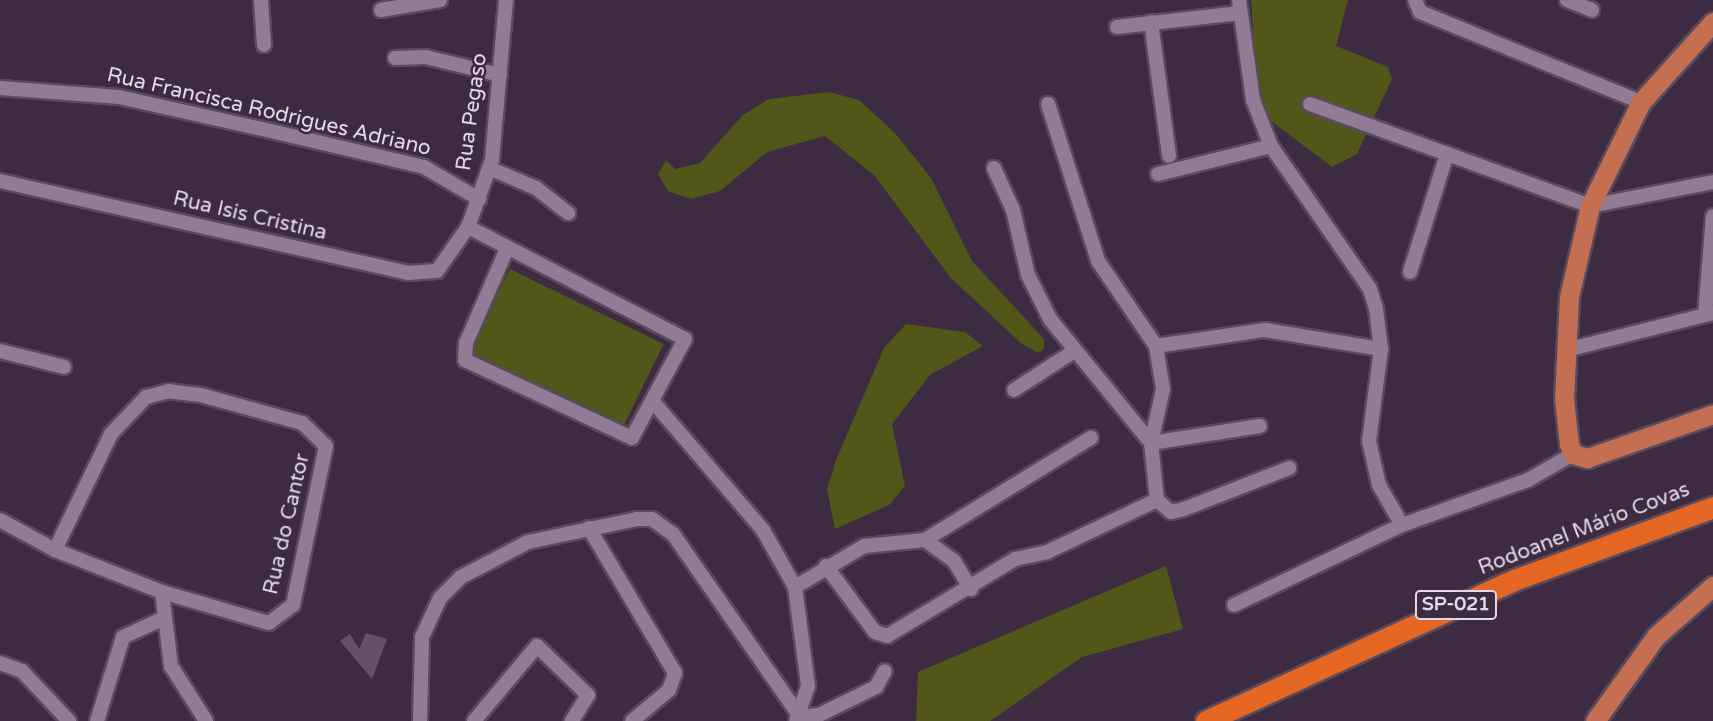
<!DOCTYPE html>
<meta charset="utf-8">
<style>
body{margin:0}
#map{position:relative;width:1713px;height:721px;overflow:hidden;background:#3d2b41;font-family:"Varela Round",sans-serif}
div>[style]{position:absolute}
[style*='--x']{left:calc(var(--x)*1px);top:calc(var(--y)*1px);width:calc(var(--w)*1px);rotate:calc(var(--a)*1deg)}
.green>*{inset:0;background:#525619;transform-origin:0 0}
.building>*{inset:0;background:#645169}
.roads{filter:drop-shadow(2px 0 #594a5d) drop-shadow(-2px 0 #594a5d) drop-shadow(0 2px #594a5d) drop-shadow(0 -2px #594a5d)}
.minor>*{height:14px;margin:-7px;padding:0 7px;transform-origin:7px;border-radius:7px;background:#907c95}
.major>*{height:19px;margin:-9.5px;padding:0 9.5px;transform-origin:9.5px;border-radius:9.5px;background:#c46f51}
.highway>*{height:21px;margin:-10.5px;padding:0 10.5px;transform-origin:10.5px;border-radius:10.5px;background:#e66624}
span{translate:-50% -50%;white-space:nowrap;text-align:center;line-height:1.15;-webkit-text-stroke:5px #3d2b41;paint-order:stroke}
.shield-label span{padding:2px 5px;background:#3d2b41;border:2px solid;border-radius:5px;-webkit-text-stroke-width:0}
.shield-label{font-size:19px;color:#e4d9e7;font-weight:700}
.street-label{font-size:21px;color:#e4d9e7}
</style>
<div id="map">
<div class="green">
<i style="clip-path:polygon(1251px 0,1348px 0,1336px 46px,1388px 67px,1392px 79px,1357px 154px,1332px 167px,1259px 112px)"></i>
<i style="clip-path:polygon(829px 92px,859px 100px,895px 133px,931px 178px,972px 261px,1044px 339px,1044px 349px,1038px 353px,1022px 344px,950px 277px,874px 175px,825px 136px,767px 152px,720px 191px,691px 199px,668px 191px,658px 174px,666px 160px,675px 169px,700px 163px,743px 115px,769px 99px)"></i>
<i style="left:510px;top:269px;width:171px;height:95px;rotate:26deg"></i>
<i style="clip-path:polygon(906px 324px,965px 332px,983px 346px,930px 375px,892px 424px,905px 486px,889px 505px,835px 529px,827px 489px,836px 460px,884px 348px)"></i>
<i style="clip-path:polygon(1166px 566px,1183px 629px,1082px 657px,990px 721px,916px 721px,918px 672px)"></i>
</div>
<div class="building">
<i style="clip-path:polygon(366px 633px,387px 639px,372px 679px,340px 641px,350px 634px,359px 649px)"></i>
</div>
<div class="roads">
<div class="minor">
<i style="--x:261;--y:0;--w:45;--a:86.2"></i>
<i style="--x:1239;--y:0;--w:101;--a:82"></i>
<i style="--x:1253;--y:100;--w:49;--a:68.6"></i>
<i style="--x:1271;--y:146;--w:174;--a:55.3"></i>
<i style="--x:1370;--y:289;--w:21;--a:73"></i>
<i style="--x:1376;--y:309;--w:40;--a:82.9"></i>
<i style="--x:1381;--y:349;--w:93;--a:97.4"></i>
<i style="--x:1369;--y:441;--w:45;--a:77.2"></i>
<i style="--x:1379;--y:485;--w:46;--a:60.1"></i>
<i style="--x:1402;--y:525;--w:134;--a:-19.7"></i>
<i style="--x:1528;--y:480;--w:52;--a:-30"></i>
<i style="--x:1415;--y:0;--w:13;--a:67"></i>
<i style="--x:1420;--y:12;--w:239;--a:22.2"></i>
<i style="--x:1567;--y:0;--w:27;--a:22"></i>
<i style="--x:381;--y:10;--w:60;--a:-9.6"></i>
<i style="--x:1151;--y:22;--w:135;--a:82.3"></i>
<i style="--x:1117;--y:27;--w:123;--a:-6.5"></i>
<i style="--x:395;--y:58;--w:31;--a:-2"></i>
<i style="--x:426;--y:57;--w:76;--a:13.7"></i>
<i style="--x:0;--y:88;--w:119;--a:4.3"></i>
<i style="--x:119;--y:97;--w:142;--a:12.6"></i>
<i style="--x:258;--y:128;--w:171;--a:13.2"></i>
<i style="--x:424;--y:167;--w:64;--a:30.2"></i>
<i style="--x:1048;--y:104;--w:165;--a:72.3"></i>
<i style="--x:1098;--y:261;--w:103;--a:55.7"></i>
<i style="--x:1156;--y:346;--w:44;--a:80.8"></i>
<i style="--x:1163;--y:389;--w:55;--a:102.5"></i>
<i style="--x:1151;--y:443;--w:57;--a:84"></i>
<i style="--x:1157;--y:500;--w:18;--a:41"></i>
<i style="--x:1171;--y:512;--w:13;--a:-13"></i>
<i style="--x:1184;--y:509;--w:113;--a:-21.3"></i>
<i style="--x:1310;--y:104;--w:298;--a:20"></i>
<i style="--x:1590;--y:206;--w:125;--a:-11"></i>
<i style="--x:489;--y:168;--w:51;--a:23.1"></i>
<i style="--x:536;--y:188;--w:41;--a:38"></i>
<i style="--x:994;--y:168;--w:46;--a:65.7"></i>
<i style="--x:1013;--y:210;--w:67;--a:77"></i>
<i style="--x:1028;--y:275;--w:49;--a:63.4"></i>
<i style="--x:1050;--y:319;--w:160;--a:50.8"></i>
<i style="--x:1151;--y:443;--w:110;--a:-8.9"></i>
<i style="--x:1158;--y:174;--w:116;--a:-13.9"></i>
<i style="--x:0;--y:181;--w:418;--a:12.7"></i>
<i style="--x:408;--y:273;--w:29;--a:-4"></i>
<i style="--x:437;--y:271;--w:54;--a:-54.8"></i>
<i style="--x:468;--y:227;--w:71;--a:-70.3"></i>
<i style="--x:492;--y:160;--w:161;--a:-85"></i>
<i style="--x:468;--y:227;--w:244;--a:27.3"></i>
<i style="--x:685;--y:339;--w:112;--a:118.2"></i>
<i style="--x:632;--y:438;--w:184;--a:-155"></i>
<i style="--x:465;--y:360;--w:17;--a:-87"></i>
<i style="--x:466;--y:343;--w:100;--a:-66.5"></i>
<i style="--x:1410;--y:272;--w:124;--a:-72.6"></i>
<i style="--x:1705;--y:315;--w:99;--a:-85.4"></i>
<i style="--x:1156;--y:346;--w:110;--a:-8.4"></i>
<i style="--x:1265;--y:330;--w:118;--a:9.3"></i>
<i style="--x:1566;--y:350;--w:152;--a:-14.1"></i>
<i style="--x:0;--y:351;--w:66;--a:14"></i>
<i style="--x:1014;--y:390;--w:72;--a:-33"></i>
<i style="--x:655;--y:404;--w:166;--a:49.4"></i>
<i style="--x:763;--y:530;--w:65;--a:60.7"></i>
<i style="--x:795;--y:587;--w:100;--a:82.5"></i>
<i style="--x:808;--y:686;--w:36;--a:109"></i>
<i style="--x:0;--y:520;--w:63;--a:28.6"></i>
<i style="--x:55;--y:550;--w:115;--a:21.4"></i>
<i style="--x:162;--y:592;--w:111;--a:16.2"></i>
<i style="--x:269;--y:623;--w:30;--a:-37"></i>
<i style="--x:293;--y:605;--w:162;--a:-78.3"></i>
<i style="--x:326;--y:446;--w:33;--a:-136"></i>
<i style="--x:302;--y:423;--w:106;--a:-164.6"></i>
<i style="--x:200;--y:395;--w:31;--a:-173"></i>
<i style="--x:169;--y:391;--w:24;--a:165"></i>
<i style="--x:146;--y:397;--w:51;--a:133.4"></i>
<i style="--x:111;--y:434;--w:129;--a:115.8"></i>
<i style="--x:589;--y:528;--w:169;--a:59.3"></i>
<i style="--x:675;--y:673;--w:18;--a:109"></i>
<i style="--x:669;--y:690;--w:48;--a:140"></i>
<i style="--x:925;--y:540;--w:36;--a:36"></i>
<i style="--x:954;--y:561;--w:33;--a:59"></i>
<i style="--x:826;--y:566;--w:82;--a:53.4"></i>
<i style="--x:875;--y:632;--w:13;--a:18"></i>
<i style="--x:887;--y:636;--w:149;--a:-31"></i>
<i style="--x:1015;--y:559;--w:33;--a:-12"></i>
<i style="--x:1047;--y:552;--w:122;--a:-25.3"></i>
<i style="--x:795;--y:587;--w:80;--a:-30.7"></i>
<i style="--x:864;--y:546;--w:61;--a:-5.6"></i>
<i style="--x:925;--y:540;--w:195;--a:-31.6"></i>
<i style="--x:162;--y:592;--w:75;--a:83.1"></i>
<i style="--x:171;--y:666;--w:65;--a:57.5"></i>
<i style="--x:1234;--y:605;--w:186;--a:-25.5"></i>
<i style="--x:0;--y:663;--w:23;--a:20"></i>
<i style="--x:22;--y:671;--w:69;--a:46.8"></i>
<i style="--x:97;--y:721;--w:88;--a:-72.8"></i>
<i style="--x:123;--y:637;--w:45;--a:-24.9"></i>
<i style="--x:420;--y:721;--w:84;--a:-88.6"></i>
<i style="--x:422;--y:637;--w:43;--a:-65.2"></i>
<i style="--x:440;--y:598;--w:30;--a:-45"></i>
<i style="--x:461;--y:577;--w:76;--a:-27.6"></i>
<i style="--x:528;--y:542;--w:111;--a:-11.9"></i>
<i style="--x:637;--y:519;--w:15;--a:0"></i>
<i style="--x:652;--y:519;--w:26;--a:36"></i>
<i style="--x:673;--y:534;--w:223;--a:55.2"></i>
<i style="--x:800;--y:717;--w:19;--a:-6"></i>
<i style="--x:819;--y:715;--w:64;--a:-26.2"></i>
<i style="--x:876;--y:687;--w:18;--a:-61"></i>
<i style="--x:474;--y:721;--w:98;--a:-50"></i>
<i style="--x:537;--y:646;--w:71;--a:43.9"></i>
<i style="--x:588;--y:695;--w:31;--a:122"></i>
</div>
<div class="major">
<i style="--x:1713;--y:22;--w:108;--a:132"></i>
<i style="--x:1641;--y:102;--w:116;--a:116.1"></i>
<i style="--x:1590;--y:206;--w:93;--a:103"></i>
<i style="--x:1569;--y:297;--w:102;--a:92.8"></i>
<i style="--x:1564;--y:399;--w:45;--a:83.7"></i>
<i style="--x:1569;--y:444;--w:11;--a:68"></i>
<i style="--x:1573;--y:454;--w:15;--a:16"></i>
<i style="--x:1587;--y:458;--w:133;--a:-19.2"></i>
<i style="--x:1595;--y:721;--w:105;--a:-54.3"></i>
<i style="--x:1656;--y:636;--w:76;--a:-41.3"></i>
</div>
<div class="highway">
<i style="--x:1206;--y:721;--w:339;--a:-24.6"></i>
<i style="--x:1514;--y:580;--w:212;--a:-20.1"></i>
</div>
</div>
<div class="shield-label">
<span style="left:1456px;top:605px">SP-021</span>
</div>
<div class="street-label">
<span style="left:269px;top:112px;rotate:13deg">Rua Francisca Rodrigues Adriano</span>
<span style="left:472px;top:112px;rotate:-82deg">Rua Pegaso</span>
<span style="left:250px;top:216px;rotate:13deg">Rua Isis Cristina</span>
<span style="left:287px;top:524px;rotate:-77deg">Rua do Cantor</span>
<span style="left:1584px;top:529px;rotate:-21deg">Rodoanel Mário Covas</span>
</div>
</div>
